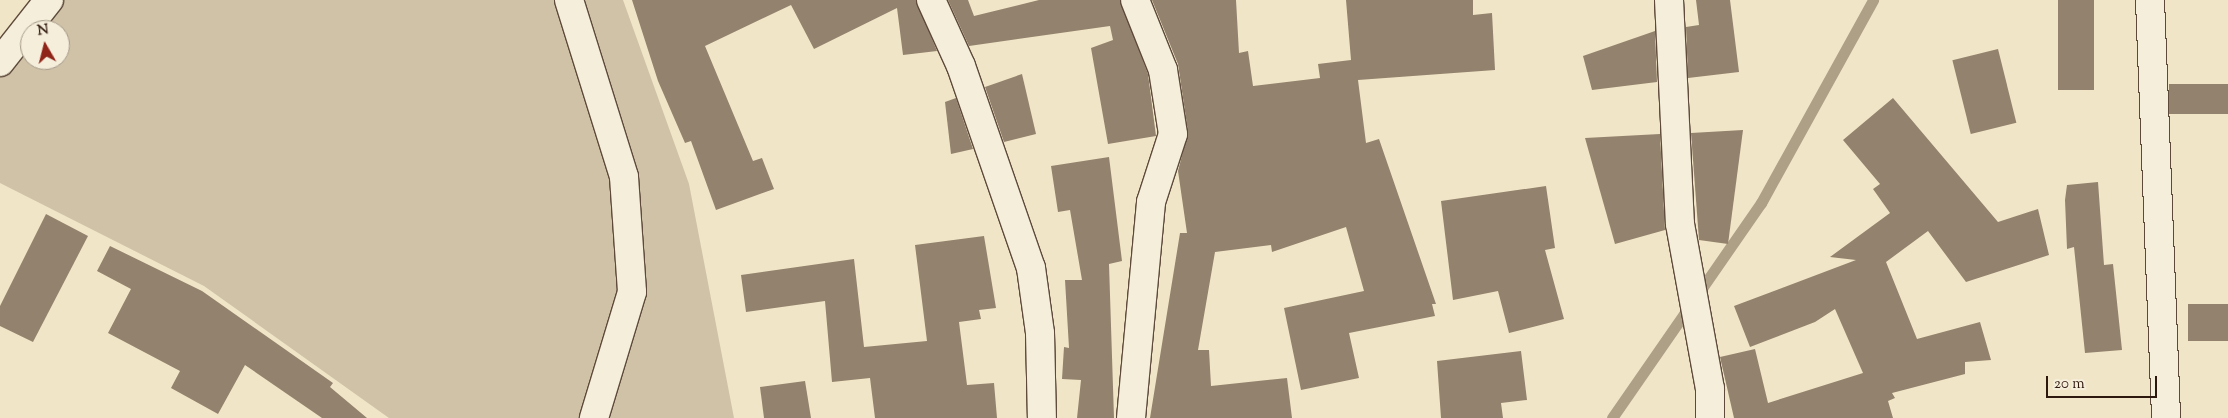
<!DOCTYPE html>
<style>
body{margin:0}
#map{position:relative;width:2228px;height:418px;overflow:hidden;background:#f0e5c7;font-family:"Sorts Mill Goudy",serif}
div>[style]{position:absolute}
[style*='--x']{left:calc(var(--x)*1px);top:calc(var(--y)*1px);width:calc(var(--w)*1px);rotate:calc(var(--a)*1deg)}
.green>*{inset:0;background:#cfc2a7}
.stream>*{height:11px;margin:-5.5px;padding:0 5.5px;transform-origin:5.5px;border-radius:5.5px;background:#ae9f87}
.building>*{inset:0;background:#93826d;transform-origin:0 0}
.roads{filter:drop-shadow(1px 0 #5e4a3b) drop-shadow(-1px 0 #5e4a3b) drop-shadow(0 1px #5e4a3b) drop-shadow(0 -1px #5e4a3b)}
.minor>*{height:28px;margin:-14px;padding:0 14px;transform-origin:14px;border-radius:14px;background:#f5eedb}
span{translate:-50% -50%;white-space:nowrap;text-align:center;line-height:1.15;-webkit-text-stroke:4px #f5eedb;paint-order:stroke}
.north{position:absolute;left:20px;top:20px;width:50px;height:50px;box-sizing:border-box;background:#f5eedb;border:1px solid #a59888;border-radius:50%;rotate:352deg;font-size:14px;font-weight:700;line-height:20px;text-align:center;color:#2e170c}
.north::after{content:'';display:block;margin:auto;width:18px;height:22px;background:#8f2418;clip-path:polygon(50% 0,100% 100%,50% 72%,0 100%)}
.scale{position:absolute;left:2046px;top:376px;width:111px;height:22px;box-sizing:border-box;border:2px solid #2e170c;border-top:0;padding-left:6px;font-size:15px;line-height:18px;white-space:nowrap;color:#2e170c;-webkit-text-stroke:4px #f5eedb;paint-order:stroke}
</style>
<div id="map">
<div class="green">
<i style="clip-path:polygon(57px 0,623px 0,689px 184px,734px 418px,389px 418px,204px 286px,0 183px,0 77px,30px 37px,30px 60px,60px 60px,60px 30px,35px 30px)"></i>
</div>
<div class="stream">
<i style="--x:1612;--y:418;--w:262;--a:-55.3"></i>
<i style="--x:1761;--y:203;--w:232;--a:-61.1"></i>
</div>
<div class="building">
<i style="clip-path:polygon(632px 0,916px 0,937px 51px,903px 55px,897px 8px,814px 49px,791px 5px,705px 46px,753px 161px,762px 158px,774px 189px,716px 210px,691px 141px,685px 143px,658px 81px)"></i>
<i style="clip-path:polygon(948px 0,968px 0,974px 16px,1039px 0,1120px 0,1148px 74px,1156px 136px,1108px 144px,1091px 48px,1113px 40px,1110px 26px,969px 46px)"></i>
<i style="clip-path:polygon(1152px 0,1236px 0,1239px 53px,1248px 51px,1253px 86px,1320px 78px,1318px 64px,1351px 60px,1346px 0,1473px 0,1473px 15px,1492px 13px,1495px 70px,1358px 80px,1366px 143px,1379px 139px,1436px 304px,1432px 304px,1435px 316px,1349px 333px,1359px 378px,1301px 390px,1284px 308px,1364px 291px,1346px 227px,1272px 252px,1271px 245px,1215px 252px,1198px 350px,1209px 350px,1211px 386px,1287px 378px,1292px 418px,1150px 418px,1180px 233px,1187px 233px,1178px 171px,1188px 132px,1178px 64px)"></i>
<i style="clip-path:polygon(1696px 0,1730px 0,1739px 72px,1688px 78px,1686px 27px,1699px 25px)"></i>
<i style="left:2058px;top:0;width:36px;height:90px"></i>
<i style="clip-path:polygon(1655px 31px,1657px 82px,1592px 90px,1583px 56px)"></i>
<i style="left:1998px;top:49px;width:76px;height:47px;rotate:76deg"></i>
<i style="clip-path:polygon(1022px 74px,1036px 134px,1004px 142px,985px 87px)"></i>
<i style="left:2228px;top:84px;width:30px;height:59px;rotate:90deg"></i>
<i style="clip-path:polygon(956px 98px,973px 149px,951px 154px,945px 102px)"></i>
<i style="clip-path:polygon(1893px 98px,1998px 222px,2038px 209px,2049px 255px,1966px 282px,1928px 231px,1886px 262px,1917px 339px,1980px 322px,1991px 360px,1965px 362px,1965px 374px,1892px 393px,1895px 398px,1888px 401px,1893px 418px,1734px 418px,1720px 357px,1755px 349px,1768px 403px,1863px 373px,1835px 309px,1815px 322px,1750px 347px,1734px 306px,1856px 260px,1830px 257px,1890px 213px,1873px 189px,1880px 184px,1843px 140px)"></i>
<i style="clip-path:polygon(1743px 130px,1728px 244px,1699px 240px,1691px 133px)"></i>
<i style="clip-path:polygon(1660px 134px,1665px 230px,1615px 244px,1585px 138px)"></i>
<i style="clip-path:polygon(1109px 157px,1122px 261px,1109px 264px,1114px 418px,1077px 418px,1081px 380px,1062px 379px,1064px 347px,1069px 348px,1065px 280px,1082px 280px,1070px 210px,1058px 212px,1051px 166px)"></i>
<i style="clip-path:polygon(2098px 182px,2104px 265px,2113px 264px,2122px 350px,2085px 353px,2074px 247px,2067px 249px,2065px 200px,2067px 185px)"></i>
<i style="clip-path:polygon(1546px 186px,1555px 248px,1545px 250px,1564px 319px,1509px 333px,1498px 291px,1453px 300px,1441px 201px)"></i>
<i style="clip-path:polygon(46px 214px,88px 236px,33px 342px,0 326px,0 306px)"></i>
<i style="clip-path:polygon(984px 236px,996px 308px,979px 310px,981px 319px,959px 322px,967px 385px,994px 383px,997px 418px,875px 418px,870px 378px,832px 382px,825px 301px,746px 312px,741px 275px,854px 259px,864px 347px,927px 341px,915px 245px)"></i>
<i style="clip-path:polygon(110px 246px,202px 291px,333px 383px,330px 387px,367px 418px,322px 418px,245px 365px,218px 414px,171px 388px,180px 371px,108px 333px,131px 289px,97px 271px)"></i>
<i style="left:2228px;top:304px;width:37px;height:40px;rotate:90deg"></i>
<i style="clip-path:polygon(1521px 351px,1527px 400px,1501px 403px,1503px 418px,1441px 418px,1437px 361px)"></i>
<i style="clip-path:polygon(805px 381px,811px 418px,764px 418px,760px 387px)"></i>
</div>
<div class="roads">
<div class="minor">
<i style="--x:569;--y:0;--w:185;--a:72.7"></i>
<i style="--x:624;--y:177;--w:115;--a:86"></i>
<i style="--x:632;--y:292;--w:132;--a:106.8"></i>
<i style="--x:931;--y:0;--w:72;--a:65.6"></i>
<i style="--x:961;--y:66;--w:214;--a:70.9"></i>
<i style="--x:1031;--y:268;--w:66;--a:82.1"></i>
<i style="--x:1040;--y:333;--w:85;--a:88.7"></i>
<i style="--x:1669;--y:0;--w:224;--a:87.2"></i>
<i style="--x:1680;--y:224;--w:168;--a:79.7"></i>
<i style="--x:1710;--y:389;--w:29;--a:90"></i>
<i style="--x:2150;--y:0;--w:418;--a:87.8"></i>
<i style="--x:0;--y:62;--w:79;--a:-51.7"></i>
<i style="--x:1131;--y:418;--w:217;--a:-84.7"></i>
<i style="--x:1151;--y:202;--w:71;--a:-72.1"></i>
<i style="--x:1173;--y:134;--w:65;--a:-98.9"></i>
<i style="--x:1163;--y:70;--w:75;--a:-111.8"></i>
</div>
</div>
<div class="north">N</div>
<div class="scale">20 m</div>
</div>
